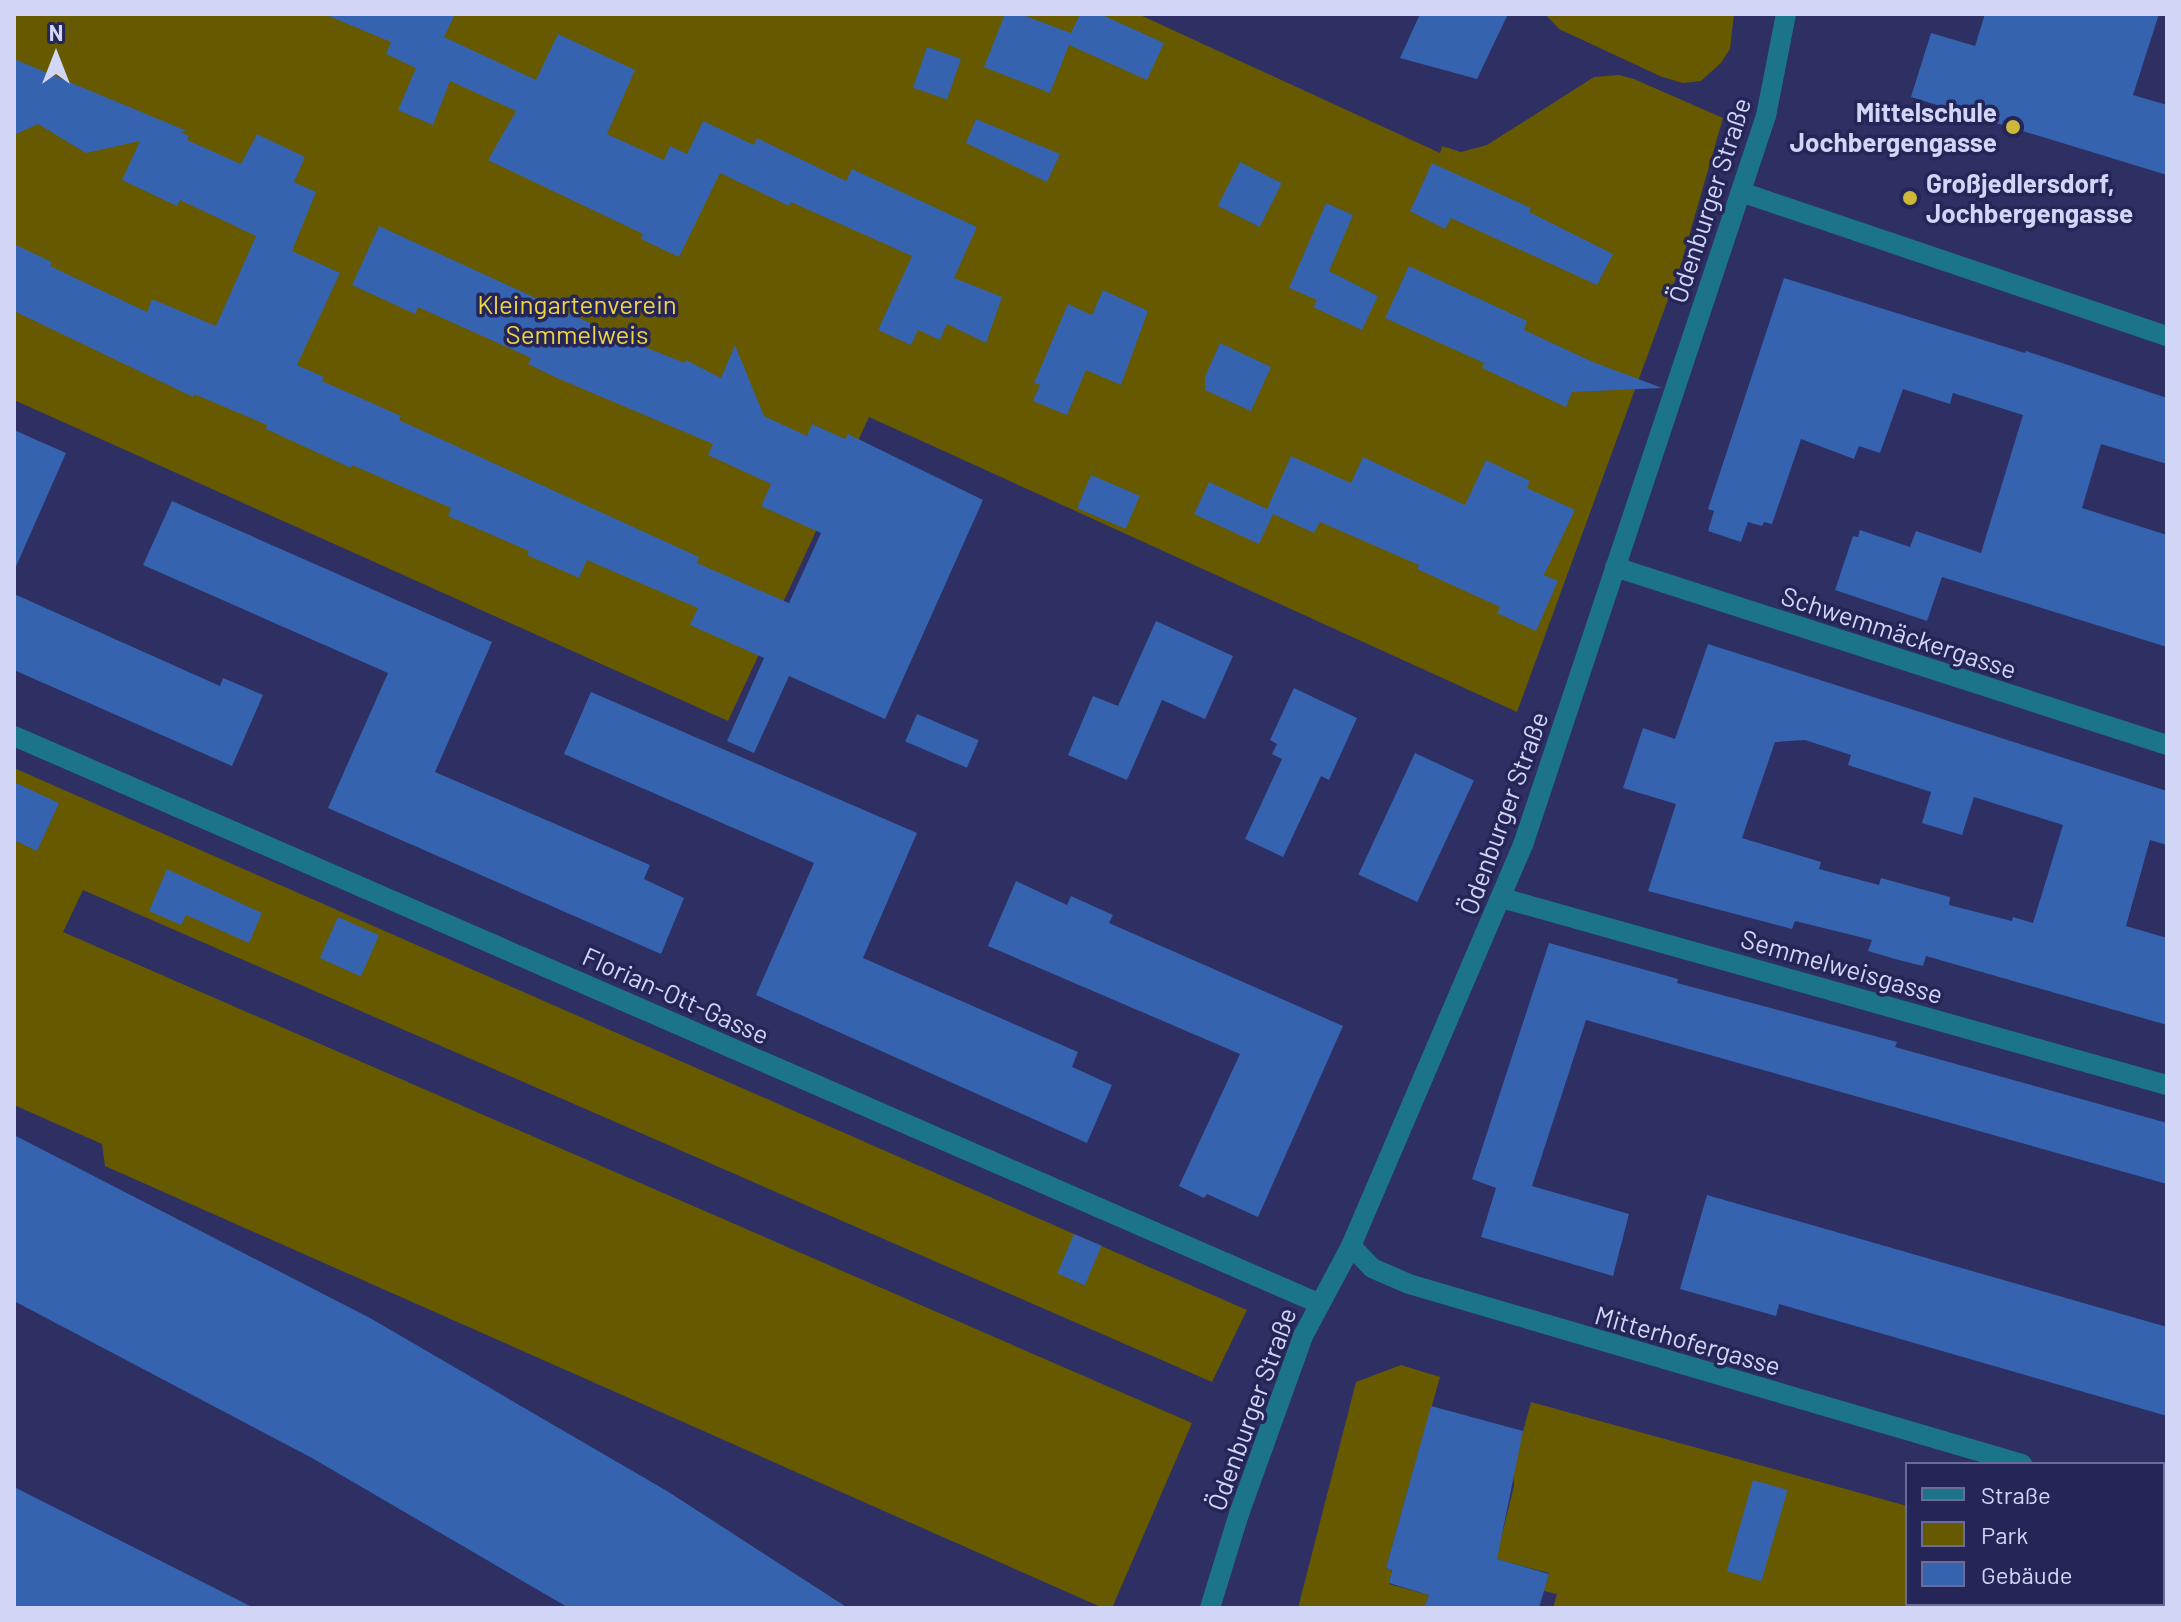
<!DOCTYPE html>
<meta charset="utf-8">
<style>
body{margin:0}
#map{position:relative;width:2181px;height:1622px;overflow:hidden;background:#2e2f63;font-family:Barlow,sans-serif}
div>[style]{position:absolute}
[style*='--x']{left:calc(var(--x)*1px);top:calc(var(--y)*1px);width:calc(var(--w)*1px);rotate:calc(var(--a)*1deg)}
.built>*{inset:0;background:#393a73}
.green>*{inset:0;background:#665900}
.building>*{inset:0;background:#3563af;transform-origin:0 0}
.street>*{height:20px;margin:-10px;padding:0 10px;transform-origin:10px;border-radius:10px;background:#1c748b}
.dots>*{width:22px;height:22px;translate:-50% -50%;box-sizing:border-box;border:4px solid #252557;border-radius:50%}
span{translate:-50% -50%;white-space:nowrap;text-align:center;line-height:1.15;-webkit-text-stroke:7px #252557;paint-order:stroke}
.poi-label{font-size:26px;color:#d2d6f6;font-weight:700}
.right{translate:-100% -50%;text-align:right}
.left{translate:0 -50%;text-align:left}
.street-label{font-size:26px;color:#d2d6f6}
.park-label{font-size:26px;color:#eed541}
.frame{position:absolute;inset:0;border:16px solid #d2d6f6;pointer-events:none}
.legend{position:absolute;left:1905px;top:1462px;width:260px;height:144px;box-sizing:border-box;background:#252557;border:2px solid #6a6c97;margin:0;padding:10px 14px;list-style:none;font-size:24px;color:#d2d6f6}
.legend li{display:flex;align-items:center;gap:16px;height:40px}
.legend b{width:40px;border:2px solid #6a6c97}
.north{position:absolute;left:16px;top:16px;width:80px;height:80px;-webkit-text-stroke:6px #252557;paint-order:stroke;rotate:0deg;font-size:22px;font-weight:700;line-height:32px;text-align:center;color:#d2d6f6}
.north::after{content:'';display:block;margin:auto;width:28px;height:36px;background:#d2d6f6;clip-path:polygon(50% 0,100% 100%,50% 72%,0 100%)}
</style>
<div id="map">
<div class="built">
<i style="clip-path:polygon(2163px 1578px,2167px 1579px,2167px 1608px,1940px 1608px,1942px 1604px,2163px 1604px)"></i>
</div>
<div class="green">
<i style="clip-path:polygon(14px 14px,1138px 14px,1440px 153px,1442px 146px,1461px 152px,1487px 145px,1594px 77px,1619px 75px,1634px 79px,1723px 118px,1681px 264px,1517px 712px,869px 417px,728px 721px,14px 400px)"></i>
<i style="clip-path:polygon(1545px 14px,1734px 14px,1730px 49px,1721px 63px,1701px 81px,1683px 83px,1662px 77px,1559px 29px)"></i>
<i style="clip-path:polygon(14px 768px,1247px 1310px,1212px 1382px,83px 890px,63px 932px,1192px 1423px,1112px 1608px,1103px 1608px,105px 1166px,102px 1144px,14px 1105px)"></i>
<i style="clip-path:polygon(1401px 1365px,1440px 1377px,1386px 1568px,1392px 1570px,1389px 1584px,1429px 1595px,1426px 1603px,1443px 1608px,1298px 1608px,1356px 1382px)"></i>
<i style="clip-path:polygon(1531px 1402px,1907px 1506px,1907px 1604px,1942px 1604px,1940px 1608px,1553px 1608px,1557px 1594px,1544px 1591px,1549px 1573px,1496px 1559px,1514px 1486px,1513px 1468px)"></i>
</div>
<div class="building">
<i style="clip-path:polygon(324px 14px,455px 14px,444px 37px,536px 80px,558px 34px,635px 70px,607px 134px,664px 160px,670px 146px,687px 154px,703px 121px,754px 145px,757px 138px,846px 181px,852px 169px,977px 227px,954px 278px,1002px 297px,986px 343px,947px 324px,940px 340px,918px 330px,911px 345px,878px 330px,912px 256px,791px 202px,789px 206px,720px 173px,679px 257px,641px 239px,643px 234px,488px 160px,516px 111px,450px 81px,433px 125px,398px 110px,416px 68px,386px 54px,391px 42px)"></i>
<i style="clip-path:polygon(1005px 14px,1020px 14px,1071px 33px,1080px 14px,1100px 14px,1164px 43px,1147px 80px,1069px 45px,1050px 93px,984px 67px)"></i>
<i style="clip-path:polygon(1420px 14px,1508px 14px,1477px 79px,1400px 58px)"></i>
<i style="clip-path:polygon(1985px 14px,2159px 14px,2133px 95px,2167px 105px,2167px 175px,1911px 97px,1931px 33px,1975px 46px)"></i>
<i style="left:927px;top:47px;width:36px;height:43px;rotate:19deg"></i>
<i style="clip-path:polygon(14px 59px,187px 131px,180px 132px,189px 136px,187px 140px,241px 164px,257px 134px,305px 157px,294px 182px,316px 192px,292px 251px,340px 273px,297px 365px,324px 377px,322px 381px,401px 416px,399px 420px,699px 557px,697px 563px,789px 603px,821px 533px,761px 506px,771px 484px,708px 455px,713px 444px,557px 378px,528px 364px,531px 358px,418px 307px,415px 314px,352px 285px,379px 226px,627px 340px,685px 363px,686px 360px,721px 378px,735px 345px,764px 416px,807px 436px,812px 424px,845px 439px,848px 434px,983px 500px,885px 719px,789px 676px,754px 753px,727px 741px,764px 658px,690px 625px,698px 608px,587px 560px,579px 578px,527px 555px,529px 551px,448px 516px,451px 508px,352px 465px,351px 468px,266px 429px,267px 425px,194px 394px,193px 397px,14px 311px,14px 244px,52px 262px,50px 266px,147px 312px,152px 299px,216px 326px,256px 236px,180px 200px,177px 206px,122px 180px,140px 141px,86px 153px,38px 124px,14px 135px)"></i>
<i style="clip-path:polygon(976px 119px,1060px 154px,1047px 182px,966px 143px)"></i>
<i style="left:1240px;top:162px;width:47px;height:49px;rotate:27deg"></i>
<i style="clip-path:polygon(1432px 163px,1531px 208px,1529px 212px,1613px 254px,1597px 285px,1451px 218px,1445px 229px,1410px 211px)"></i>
<i style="clip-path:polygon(1326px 203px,1353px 215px,1329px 271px,1378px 296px,1362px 330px,1313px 307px,1317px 300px,1289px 288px)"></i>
<i style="clip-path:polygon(1409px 266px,1527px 321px,1524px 330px,1593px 362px,1662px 388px,1572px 392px,1566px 407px,1482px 368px,1484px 363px,1385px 318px)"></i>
<i style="clip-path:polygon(1784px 278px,2025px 353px,2026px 351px,2167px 398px,2167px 464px,2101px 444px,2082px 508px,2167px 535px,2167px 647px,1942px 577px,1927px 621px,1835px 590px,1853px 536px,1858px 537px,1860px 530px,1910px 547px,1916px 531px,1981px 553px,2023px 415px,1953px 393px,1950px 404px,1903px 389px,1880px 453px,1859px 446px,1854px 459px,1801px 439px,1772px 524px,1764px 522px,1762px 526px,1748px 522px,1741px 542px,1708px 531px,1714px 511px,1708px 509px)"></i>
<i style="clip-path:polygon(1103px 290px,1148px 311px,1121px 385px,1086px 370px,1067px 415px,1033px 401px,1040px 385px,1034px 383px,1068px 304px,1092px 315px)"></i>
<i style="clip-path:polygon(1220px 343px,1271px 367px,1251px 411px,1205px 390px,1205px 377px)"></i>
<i style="clip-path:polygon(14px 430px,66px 453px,14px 571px)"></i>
<i style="clip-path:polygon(1291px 456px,1351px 483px,1363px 457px,1465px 505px,1486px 460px,1530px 481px,1527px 488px,1575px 510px,1544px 575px,1558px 581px,1536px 631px,1497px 613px,1500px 607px,1417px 569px,1419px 565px,1320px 522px,1314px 533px,1273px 514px,1259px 544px,1194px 514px,1209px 482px,1267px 509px)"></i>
<i style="left:1091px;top:475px;width:53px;height:36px;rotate:23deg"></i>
<i style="clip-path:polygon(172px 501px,492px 642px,435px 772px,650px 865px,644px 879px,684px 898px,661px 954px,328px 808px,388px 673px,143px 565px)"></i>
<i style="clip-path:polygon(14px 594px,220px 686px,223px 678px,263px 695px,232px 766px,14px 670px)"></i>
<i style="clip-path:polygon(1156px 621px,1233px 656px,1205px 719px,1162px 700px,1127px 780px,1068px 755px,1093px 696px,1118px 706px)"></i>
<i style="clip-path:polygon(evenodd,1708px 644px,2167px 791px,2167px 845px,2150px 840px,2126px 926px,2167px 938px,2167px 1025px,1926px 956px,1923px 966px,1895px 959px,1868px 951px,1872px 940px,1795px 921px,1792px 929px,1648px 891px,1676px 804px,1623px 788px,1643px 728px,1675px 739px,1708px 644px,1805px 740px,1851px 755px,1848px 765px,1931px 792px,1922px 823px,1962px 835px,1974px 797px,2063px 825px,2033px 923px,2013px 917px,2012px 921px,1949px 905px,1950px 897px,1881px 878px,1879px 885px,1819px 869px,1821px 862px,1742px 838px,1775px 742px,1805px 740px)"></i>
<i style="clip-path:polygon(1294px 688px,1357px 718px,1329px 780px,1321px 776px,1283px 857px,1245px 839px,1282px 759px,1272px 754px,1277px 744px,1270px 740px)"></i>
<i style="clip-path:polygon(591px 692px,917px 833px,863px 958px,1078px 1052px,1072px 1067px,1112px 1085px,1087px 1143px,756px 995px,814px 863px,564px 754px)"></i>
<i style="left:917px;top:714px;width:67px;height:30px;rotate:23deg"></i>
<i style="left:1415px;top:753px;width:65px;height:134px;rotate:25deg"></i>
<i style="clip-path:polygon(14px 782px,59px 803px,37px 851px,14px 840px)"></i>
<i style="clip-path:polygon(167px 869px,262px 913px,249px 943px,186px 915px,181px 925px,149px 911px)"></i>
<i style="clip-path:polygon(1016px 881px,1067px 905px,1071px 896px,1113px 915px,1109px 923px,1343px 1026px,1258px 1217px,1207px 1194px,1204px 1198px,1179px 1186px,1240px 1054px,988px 946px)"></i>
<i style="left:338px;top:917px;width:45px;height:45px;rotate:24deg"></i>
<i style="clip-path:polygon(1549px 943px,1678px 979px,1677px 983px,1897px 1042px,1895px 1047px,2167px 1123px,2167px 1184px,1586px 1020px,1532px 1186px,1629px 1214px,1613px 1276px,1481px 1237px,1496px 1188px,1472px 1179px)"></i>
<i style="clip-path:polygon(14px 1135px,370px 1318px,667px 1491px,848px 1608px,569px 1608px,312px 1458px,14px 1301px)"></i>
<i style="clip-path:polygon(1707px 1195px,2167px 1327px,2167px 1416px,1779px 1304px,1776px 1316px,1680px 1289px)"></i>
<i style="left:1074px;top:1234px;width:30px;height:43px;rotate:23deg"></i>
<i style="clip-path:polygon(1431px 1406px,1523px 1431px,1497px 1559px,1549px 1574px,1539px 1608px,1424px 1608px,1429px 1595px,1389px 1583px,1392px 1570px,1386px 1568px)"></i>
<i style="left:1753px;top:1480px;width:36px;height:95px;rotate:16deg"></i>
<i style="clip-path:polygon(14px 1487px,159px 1560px,254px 1608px,14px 1608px)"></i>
</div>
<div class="street">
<i style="--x:1741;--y:192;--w:450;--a:18.7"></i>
<i style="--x:1615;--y:567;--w:580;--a:17.87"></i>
<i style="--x:14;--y:736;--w:1422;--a:23.5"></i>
<i style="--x:1502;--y:898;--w:691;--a:15.71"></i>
<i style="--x:1351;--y:1246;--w:30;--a:46"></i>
<i style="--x:1372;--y:1268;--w:40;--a:23.4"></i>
<i style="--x:1409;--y:1284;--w:639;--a:16.36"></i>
<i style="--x:2163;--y:1505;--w:4;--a:27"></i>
<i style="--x:1210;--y:1608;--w:98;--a:-72.9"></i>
<i style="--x:1239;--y:1514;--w:189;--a:-70.2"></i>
<i style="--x:1303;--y:1336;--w:102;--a:-61.9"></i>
<i style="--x:1351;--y:1246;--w:436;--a:-66.8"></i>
<i style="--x:1523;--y:845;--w:768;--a:-71.57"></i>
<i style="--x:1766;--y:116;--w:104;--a:-78.9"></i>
</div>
<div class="dots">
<i style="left:2013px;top:127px;background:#ceb838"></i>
<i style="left:1910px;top:198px;background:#ceb838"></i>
</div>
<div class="poi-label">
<span class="right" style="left:1997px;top:127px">Mittelschule<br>Jochbergengasse</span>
<span class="left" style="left:1926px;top:198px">Großjedlersdorf,<br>Jochbergengasse</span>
</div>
<div class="street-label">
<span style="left:1709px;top:200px;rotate:-72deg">Ödenburger Straße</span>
<span style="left:1899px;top:632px;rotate:18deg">Schwemmäckergasse</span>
<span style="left:1503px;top:813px;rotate:-70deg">Ödenburger Straße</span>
<span style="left:1842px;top:966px;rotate:16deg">Semmelweisgasse</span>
<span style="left:676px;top:995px;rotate:24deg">Florian-Ott-Gasse</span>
<span style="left:1688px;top:1340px;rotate:16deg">Mitterhofergasse</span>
<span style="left:1251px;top:1409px;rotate:-70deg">Ödenburger Straße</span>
</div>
<div class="park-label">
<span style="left:577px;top:319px">Kleingartenverein<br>Semmelweis</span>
</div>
<div class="frame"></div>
<ul class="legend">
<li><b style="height:10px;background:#1c748b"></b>Straße</li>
<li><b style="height:22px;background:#665900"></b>Park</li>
<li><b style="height:22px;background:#3563af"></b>Gebäude</li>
</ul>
<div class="north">N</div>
</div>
